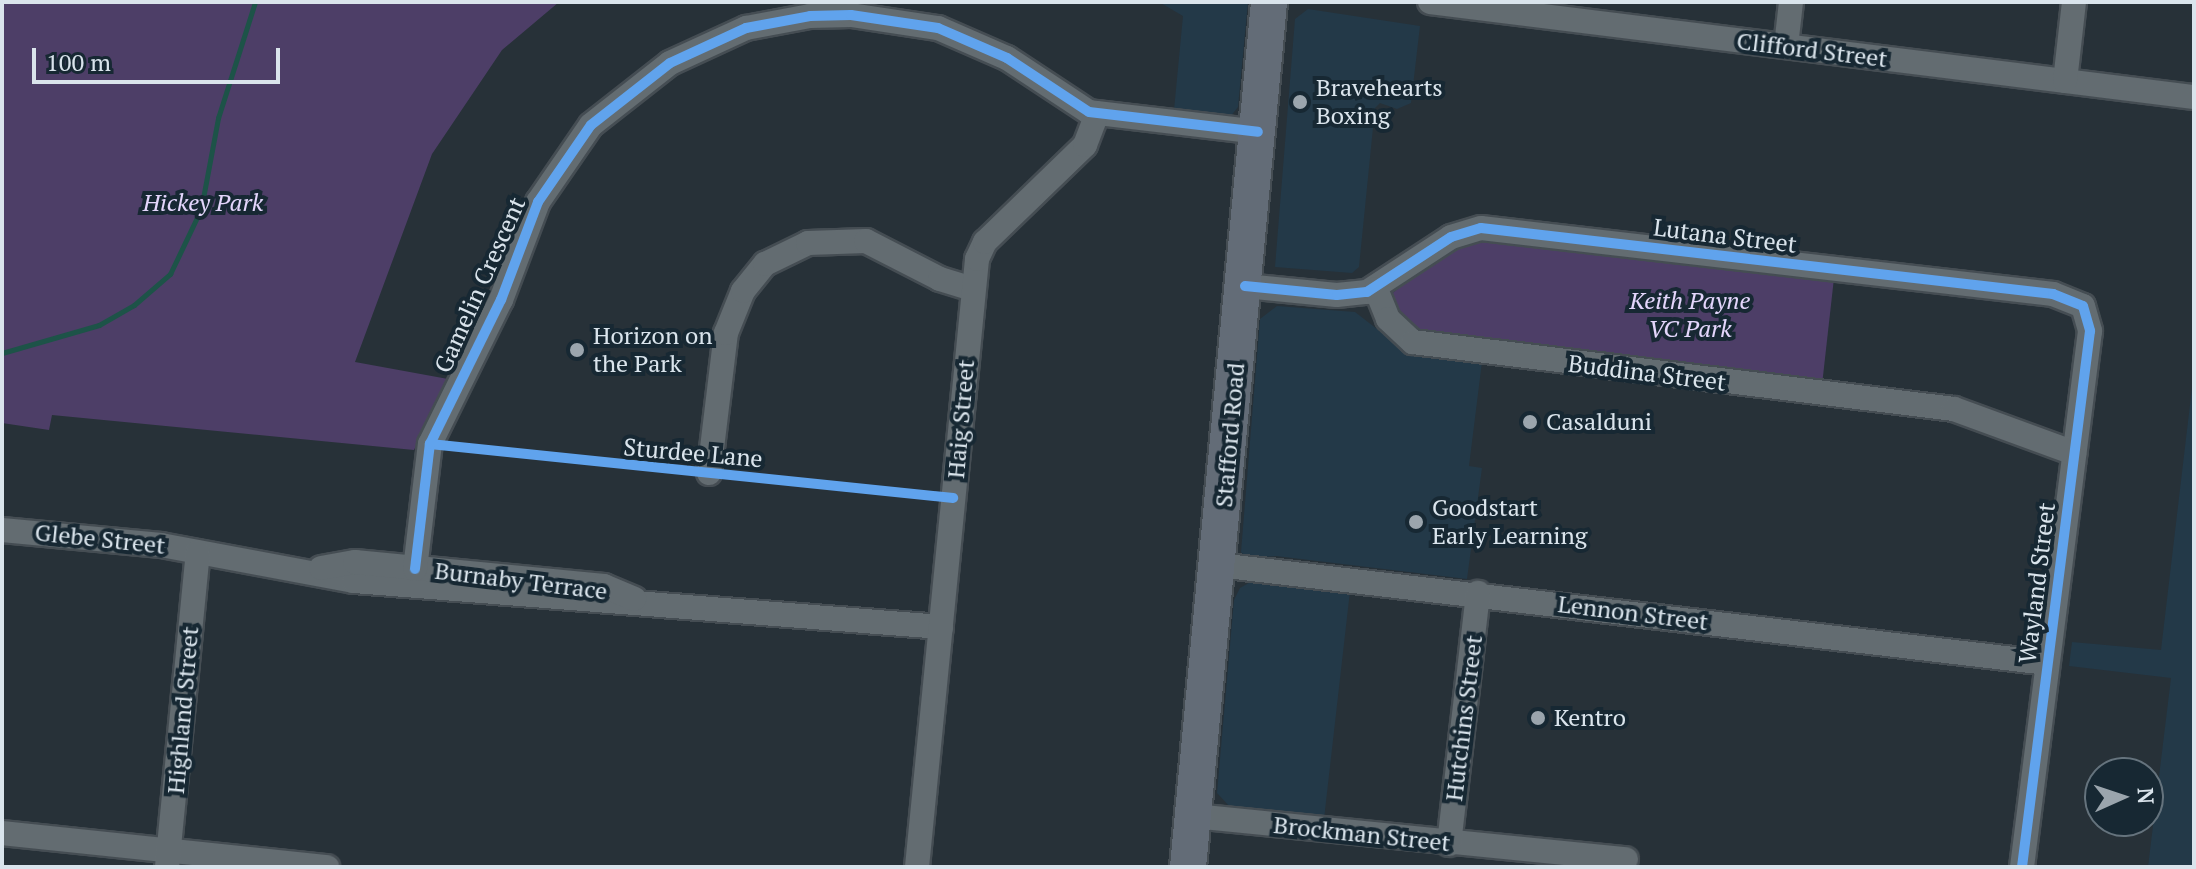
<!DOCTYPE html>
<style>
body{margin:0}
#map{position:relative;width:2196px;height:869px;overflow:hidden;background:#273138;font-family:"PT Serif",serif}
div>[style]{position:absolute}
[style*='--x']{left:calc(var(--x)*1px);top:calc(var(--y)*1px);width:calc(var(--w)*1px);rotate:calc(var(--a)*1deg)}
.built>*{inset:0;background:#233948}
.green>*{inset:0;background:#4d3e67}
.stream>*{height:5px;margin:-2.5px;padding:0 2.5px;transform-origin:2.5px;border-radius:2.5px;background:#1d5348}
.roads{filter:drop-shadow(2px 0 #454d53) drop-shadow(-2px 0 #454d53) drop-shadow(0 2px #454d53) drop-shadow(0 -2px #454d53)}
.minor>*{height:24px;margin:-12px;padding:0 12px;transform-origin:12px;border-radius:12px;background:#636c71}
.highway>*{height:36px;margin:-18px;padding:0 18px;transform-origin:18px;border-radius:18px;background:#636c77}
.cycleway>*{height:10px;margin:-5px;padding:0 5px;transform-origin:5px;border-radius:5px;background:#60a3ed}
.dots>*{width:22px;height:22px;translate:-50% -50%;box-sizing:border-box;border:4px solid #172833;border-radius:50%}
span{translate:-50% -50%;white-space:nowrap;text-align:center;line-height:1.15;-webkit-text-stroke:8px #172833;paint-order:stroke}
.street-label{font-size:24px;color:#dae4ec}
.poi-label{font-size:24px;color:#dae4ec}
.left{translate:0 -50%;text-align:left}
.park-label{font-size:24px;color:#e4d6fc;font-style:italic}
.frame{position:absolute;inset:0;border:4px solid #dae4ec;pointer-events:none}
.north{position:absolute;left:2084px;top:757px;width:80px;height:80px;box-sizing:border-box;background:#172833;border:2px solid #65737d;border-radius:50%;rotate:87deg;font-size:22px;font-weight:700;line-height:32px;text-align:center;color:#dae4ec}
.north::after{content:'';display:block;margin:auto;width:28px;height:36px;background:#9ba5ad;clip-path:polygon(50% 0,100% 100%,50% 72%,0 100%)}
.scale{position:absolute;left:32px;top:48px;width:248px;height:36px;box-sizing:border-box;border:4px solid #dae4ec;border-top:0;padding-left:10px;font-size:24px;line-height:28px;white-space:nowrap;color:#dae4ec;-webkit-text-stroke:6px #172833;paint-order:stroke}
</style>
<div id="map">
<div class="built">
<i style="clip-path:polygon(1159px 2px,1248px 2px,1238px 107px,1230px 117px,1174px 110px,1183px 16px)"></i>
<i style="clip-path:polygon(1308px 9px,1420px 26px,1411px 103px,1397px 109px,1380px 103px,1375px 108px,1359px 267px,1352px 273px,1275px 267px,1295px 19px)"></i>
<i style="clip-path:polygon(1277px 306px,1355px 312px,1408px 353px,1482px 362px,1469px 466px,1482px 468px,1467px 579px,1276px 556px,1247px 558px,1241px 552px,1260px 319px)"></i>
<i style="clip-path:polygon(2194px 371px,2194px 867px,2148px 867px,2171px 678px,2069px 666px,2072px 642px,2161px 650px)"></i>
<i style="clip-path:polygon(1254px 580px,1350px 591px,1324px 819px,1231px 808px,1217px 793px,1234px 600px,1240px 588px)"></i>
</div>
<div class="green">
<i style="clip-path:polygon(2px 2px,559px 2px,502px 50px,432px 154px,355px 362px,448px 379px,414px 450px,52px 415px,49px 430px,2px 423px)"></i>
<i style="clip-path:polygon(1477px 238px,1834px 278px,1822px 385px,1419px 337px,1386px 298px,1437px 258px)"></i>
</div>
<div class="stream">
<i style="--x:2;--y:353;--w:101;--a:-16.1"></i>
<i style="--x:99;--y:325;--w:40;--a:-29.7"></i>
<i style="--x:134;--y:305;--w:48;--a:-40.7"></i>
<i style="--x:170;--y:274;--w:72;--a:-64.5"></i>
<i style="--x:201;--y:209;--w:93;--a:-79.4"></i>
<i style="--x:218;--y:118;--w:122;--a:-72.3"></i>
</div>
<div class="roads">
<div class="minor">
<i style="--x:1430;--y:2;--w:770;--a:7.09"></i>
<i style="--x:1786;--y:46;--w:44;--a:-83.5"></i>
<i style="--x:2065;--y:81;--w:80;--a:-83.5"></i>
<i style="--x:1245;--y:286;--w:92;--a:5.6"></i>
<i style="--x:1337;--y:295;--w:30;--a:-6"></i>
<i style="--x:1367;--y:292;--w:100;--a:-33.2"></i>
<i style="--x:1451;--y:237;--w:31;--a:-17"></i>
<i style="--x:1481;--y:228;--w:576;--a:6.58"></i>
<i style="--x:2053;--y:294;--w:32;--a:22"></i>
<i style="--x:2083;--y:306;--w:26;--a:74"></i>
<i style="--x:2090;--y:331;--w:540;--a:97.23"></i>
<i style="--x:1376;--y:289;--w:32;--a:68"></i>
<i style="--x:1388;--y:319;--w:34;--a:43"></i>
<i style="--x:1413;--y:342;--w:545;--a:7.06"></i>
<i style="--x:1954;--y:409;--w:128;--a:20.1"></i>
<i style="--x:709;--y:473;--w:141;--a:-83.1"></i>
<i style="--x:726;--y:333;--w:45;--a:-68"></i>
<i style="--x:743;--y:291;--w:35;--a:-51"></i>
<i style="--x:765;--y:264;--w:48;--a:-26"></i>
<i style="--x:808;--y:243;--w:58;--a:-2"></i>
<i style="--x:866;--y:241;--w:83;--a:27.2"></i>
<i style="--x:940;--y:279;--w:34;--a:17"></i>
<i style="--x:2;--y:530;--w:160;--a:5.4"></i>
<i style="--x:161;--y:545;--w:196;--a:10.6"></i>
<i style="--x:354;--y:581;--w:589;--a:4.48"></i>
<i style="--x:1218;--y:565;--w:835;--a:6.74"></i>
<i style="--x:321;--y:568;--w:35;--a:-10"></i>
<i style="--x:355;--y:562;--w:250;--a:5.5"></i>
<i style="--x:604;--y:586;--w:33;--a:23"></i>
<i style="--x:415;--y:569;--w:126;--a:-83.2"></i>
<i style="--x:430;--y:444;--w:161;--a:-63.8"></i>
<i style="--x:501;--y:300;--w:105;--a:-69.3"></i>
<i style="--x:538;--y:202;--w:93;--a:-55.5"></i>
<i style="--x:591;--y:125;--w:100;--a:-38.1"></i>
<i style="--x:670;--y:63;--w:84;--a:-24.7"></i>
<i style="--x:746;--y:28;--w:65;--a:-10.6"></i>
<i style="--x:810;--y:16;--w:41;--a:-1.4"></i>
<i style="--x:851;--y:15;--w:88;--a:8.5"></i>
<i style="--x:938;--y:28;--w:75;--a:23.5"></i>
<i style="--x:1007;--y:58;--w:98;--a:33.4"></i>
<i style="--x:1089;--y:112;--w:170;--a:6.7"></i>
<i style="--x:1193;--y:816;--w:435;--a:5.7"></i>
<i style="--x:2;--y:833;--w:327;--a:6"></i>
<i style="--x:1449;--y:844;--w:253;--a:-83.4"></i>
<i style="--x:167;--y:867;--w:316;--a:-84.4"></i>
<i style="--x:917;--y:867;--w:611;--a:-84.36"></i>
<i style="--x:977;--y:259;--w:19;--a:-65"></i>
<i style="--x:985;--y:242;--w:139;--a:-44.1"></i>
<i style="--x:1085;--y:145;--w:34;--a:-69"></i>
</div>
<div class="highway">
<i style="--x:1188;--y:867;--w:869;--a:-84.65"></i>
</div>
</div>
<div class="cycleway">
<i style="--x:1245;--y:286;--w:92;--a:5.6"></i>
<i style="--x:1337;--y:295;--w:30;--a:-6"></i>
<i style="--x:1367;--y:292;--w:100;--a:-33.2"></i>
<i style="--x:1451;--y:237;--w:31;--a:-17"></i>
<i style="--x:1481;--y:228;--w:576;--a:6.58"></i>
<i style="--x:2053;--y:294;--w:32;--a:22"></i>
<i style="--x:2083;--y:306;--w:26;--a:74"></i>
<i style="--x:2090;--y:331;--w:540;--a:97.23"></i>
<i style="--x:430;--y:444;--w:526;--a:5.89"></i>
<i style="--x:415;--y:569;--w:126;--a:-83.2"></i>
<i style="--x:430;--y:444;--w:161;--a:-63.8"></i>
<i style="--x:501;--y:300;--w:105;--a:-69.3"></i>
<i style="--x:538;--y:202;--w:93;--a:-55.5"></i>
<i style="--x:591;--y:125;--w:100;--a:-38.1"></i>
<i style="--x:670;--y:63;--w:84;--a:-24.7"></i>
<i style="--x:746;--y:28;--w:65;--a:-10.6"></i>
<i style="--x:810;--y:16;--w:41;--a:-1.4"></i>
<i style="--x:851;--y:15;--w:88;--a:8.5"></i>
<i style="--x:938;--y:28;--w:75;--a:23.5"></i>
<i style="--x:1007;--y:58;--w:98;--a:33.4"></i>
<i style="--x:1089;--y:112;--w:170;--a:6.7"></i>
</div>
<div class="dots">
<i style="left:1300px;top:102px;background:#9ba5ad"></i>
<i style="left:577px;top:350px;background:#9ba5ad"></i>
<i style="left:1530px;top:422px;background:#9ba5ad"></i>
<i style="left:1416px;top:522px;background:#9ba5ad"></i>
<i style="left:1538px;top:718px;background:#9ba5ad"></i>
</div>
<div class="street-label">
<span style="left:1812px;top:50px;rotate:7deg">Clifford Street</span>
<span style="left:1725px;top:236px;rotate:7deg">Lutana Street</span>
<span style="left:480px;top:285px;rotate:-66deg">Gamelin Crescent</span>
<span style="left:1647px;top:373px;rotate:7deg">Buddina Street</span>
<span style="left:961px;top:419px;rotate:-85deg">Haig Street</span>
<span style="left:1230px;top:435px;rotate:-85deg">Stafford Road</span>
<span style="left:693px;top:453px;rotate:5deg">Sturdee Lane</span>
<span style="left:100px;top:539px;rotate:6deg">Glebe Street</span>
<span style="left:521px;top:581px;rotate:7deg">Burnaby Terrace</span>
<span style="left:2037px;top:583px;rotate:-83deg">Wayland Street</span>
<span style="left:1633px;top:613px;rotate:7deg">Lennon Street</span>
<span style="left:183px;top:710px;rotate:-85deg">Highland Street</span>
<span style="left:1464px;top:718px;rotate:-83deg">Hutchins Street</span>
<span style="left:1362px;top:834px;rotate:6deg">Brockman Street</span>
</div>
<div class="poi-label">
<span class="left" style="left:1316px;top:102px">Bravehearts<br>Boxing</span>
<span class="left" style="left:593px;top:350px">Horizon on<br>the Park</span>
<span class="left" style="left:1546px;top:422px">Casalduni</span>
<span class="left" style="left:1432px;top:522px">Goodstart<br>Early Learning</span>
<span class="left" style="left:1554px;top:718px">Kentro</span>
</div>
<div class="park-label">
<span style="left:203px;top:203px">Hickey Park</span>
<span style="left:1690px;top:315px">Keith Payne<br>VC Park</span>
</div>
<div class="frame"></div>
<div class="north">N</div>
<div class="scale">100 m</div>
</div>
